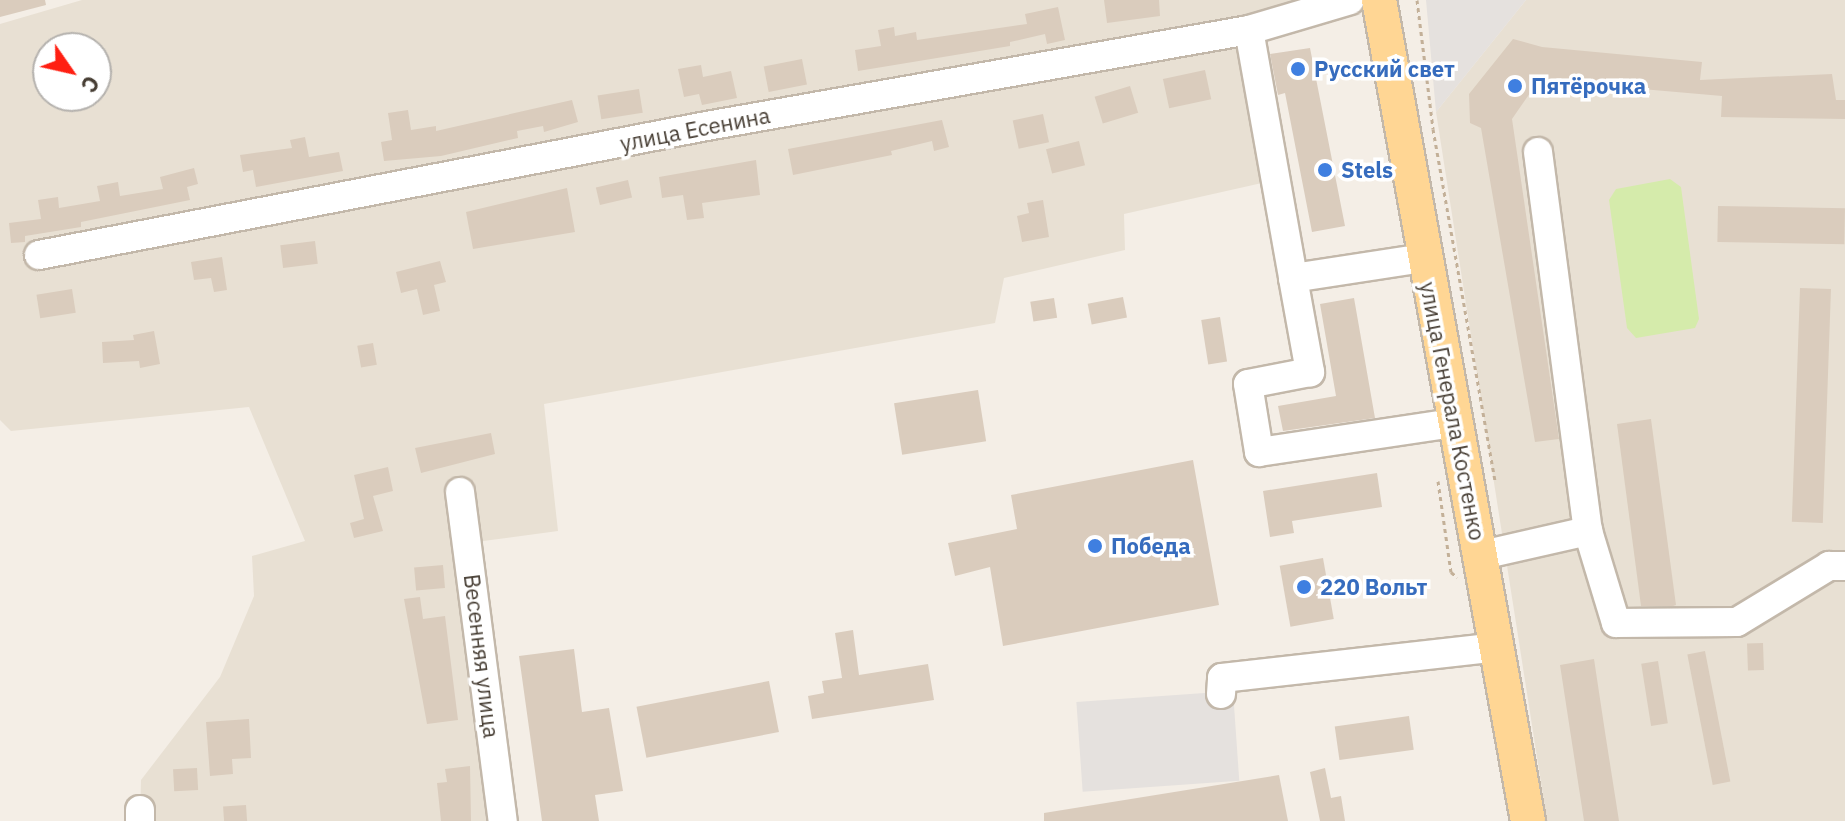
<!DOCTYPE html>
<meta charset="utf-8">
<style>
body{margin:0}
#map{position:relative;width:1845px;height:821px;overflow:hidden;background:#f4eee6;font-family:"IBM Plex Sans",sans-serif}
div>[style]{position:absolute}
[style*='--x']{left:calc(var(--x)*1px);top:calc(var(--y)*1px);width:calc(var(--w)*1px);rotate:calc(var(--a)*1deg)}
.residential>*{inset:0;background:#e8e0d3}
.green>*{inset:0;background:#d5ebab}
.parking>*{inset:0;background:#e5e1de;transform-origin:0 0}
.building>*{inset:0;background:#daccbd;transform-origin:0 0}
.path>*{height:3px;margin-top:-1.5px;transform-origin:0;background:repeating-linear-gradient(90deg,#c3b098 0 4px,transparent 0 8px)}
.roads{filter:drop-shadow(2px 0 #c3b8aa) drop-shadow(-2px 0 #c3b8aa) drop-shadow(0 2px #c3b8aa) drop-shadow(0 -2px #c3b8aa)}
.minor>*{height:28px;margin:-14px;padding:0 14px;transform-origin:14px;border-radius:14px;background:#fff}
.major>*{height:34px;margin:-17px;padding:0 17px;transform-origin:17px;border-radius:17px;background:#ffd694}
.dots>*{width:22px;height:22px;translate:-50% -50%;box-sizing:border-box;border:4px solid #fff;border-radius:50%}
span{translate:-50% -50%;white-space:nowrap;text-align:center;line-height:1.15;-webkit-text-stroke:7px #fff;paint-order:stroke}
.shop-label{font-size:22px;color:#366cbe;font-weight:700}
.left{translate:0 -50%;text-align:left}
.street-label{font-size:22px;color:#473e34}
.north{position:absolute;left:32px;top:32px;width:80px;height:80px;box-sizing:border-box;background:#fff;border:2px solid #b5b2ae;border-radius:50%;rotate:124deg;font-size:22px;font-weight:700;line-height:32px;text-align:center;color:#473e34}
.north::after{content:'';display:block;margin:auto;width:28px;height:36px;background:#ff1f12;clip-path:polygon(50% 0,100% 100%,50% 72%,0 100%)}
</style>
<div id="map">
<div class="residential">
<i style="clip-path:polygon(evenodd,82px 0,1323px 0,1249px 30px,1275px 180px,1124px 214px,1125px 250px,1004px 278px,995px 323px,544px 404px,558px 531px,468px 543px,503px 821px,140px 821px,141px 780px,220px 677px,254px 596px,252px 556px,305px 541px,249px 407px,11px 431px,0 420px,0 24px,82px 0,48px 48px,96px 48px,96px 96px,48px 96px,48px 48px)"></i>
<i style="clip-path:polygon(1526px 0,1845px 0,1845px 821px,1547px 821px,1436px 112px)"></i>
</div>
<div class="green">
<i style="clip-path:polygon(1670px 179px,1681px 187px,1699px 319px,1695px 328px,1636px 338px,1627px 328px,1609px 200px,1616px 189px)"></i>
</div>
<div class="parking">
<i style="clip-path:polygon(1426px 0,1526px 0,1436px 112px)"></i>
<i style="left:1233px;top:691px;width:90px;height:157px;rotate:86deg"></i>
</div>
<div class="building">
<i style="clip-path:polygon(0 0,45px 0,46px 5px,0 17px)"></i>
<i style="clip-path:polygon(1104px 0,1159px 0,1160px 16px,1107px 23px)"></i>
<i style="clip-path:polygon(1058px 7px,1065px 40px,1047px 44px,1045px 34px,1010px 42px,1010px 46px,858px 71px,855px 50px,881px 46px,878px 30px,894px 27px,895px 36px,916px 32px,917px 40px,1027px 24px,1025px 14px)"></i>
<i style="clip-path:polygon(1513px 39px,1542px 47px,1702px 62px,1700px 80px,1832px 74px,1836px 100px,1845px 100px,1845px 119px,1721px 117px,1722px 96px,1539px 80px,1512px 119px,1559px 439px,1535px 442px,1481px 128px,1470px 123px,1469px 94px)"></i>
<i style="clip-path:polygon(1310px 48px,1345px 226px,1312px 232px,1285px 93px,1278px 95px,1270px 54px)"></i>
<i style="left:802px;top:59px;width:26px;height:39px;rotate:79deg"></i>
<i style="clip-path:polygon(701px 65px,703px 77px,731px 71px,737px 98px,702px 105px,699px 94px,684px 97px,678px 69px)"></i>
<i style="left:1205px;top:70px;width:30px;height:43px;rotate:78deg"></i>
<i style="left:1130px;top:86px;width:28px;height:37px;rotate:73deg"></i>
<i style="left:639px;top:89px;width:24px;height:42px;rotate:81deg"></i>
<i style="clip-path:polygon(572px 100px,578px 122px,544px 132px,543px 126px,517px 131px,518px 138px,441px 156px,384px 161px,381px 142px,392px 140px,388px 113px,408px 110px,411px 130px,436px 126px,436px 131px)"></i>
<i style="left:1043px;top:114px;width:29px;height:31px;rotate:78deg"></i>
<i style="clip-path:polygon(942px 120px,949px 147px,934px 151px,932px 141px,891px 151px,892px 155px,793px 175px,788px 149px)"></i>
<i style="clip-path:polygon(305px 137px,309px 157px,339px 152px,343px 171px,256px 187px,253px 170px,243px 172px,240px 155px,292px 148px,290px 140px)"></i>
<i style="left:1079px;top:141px;width:25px;height:34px;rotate:76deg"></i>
<i style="clip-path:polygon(756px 160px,760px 195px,702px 203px,704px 218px,687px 220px,683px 195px,662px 198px,659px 177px)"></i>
<i style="clip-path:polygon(194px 168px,198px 184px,187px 187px,190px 200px,81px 222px,81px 227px,25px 236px,25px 242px,11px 243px,9px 223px,41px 219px,38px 200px,58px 197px,59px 208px,100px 201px,97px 186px,118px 182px,120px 196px,163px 189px,160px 177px)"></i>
<i style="left:628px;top:180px;width:18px;height:33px;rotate:77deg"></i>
<i style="clip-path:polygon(567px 188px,575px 232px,473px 249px,466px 212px)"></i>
<i style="clip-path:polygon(1043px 200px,1049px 237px,1022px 242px,1017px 216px,1029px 213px,1027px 203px)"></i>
<i style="left:1718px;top:206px;width:127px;height:36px;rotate:1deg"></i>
<i style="left:315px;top:241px;width:23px;height:35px;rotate:83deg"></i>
<i style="clip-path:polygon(222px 257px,227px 290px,214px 292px,211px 278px,194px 280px,191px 262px)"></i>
<i style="clip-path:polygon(440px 261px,446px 282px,434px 285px,440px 311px,423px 315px,417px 289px,401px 293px,396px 272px)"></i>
<i style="left:1800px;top:288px;width:31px;height:234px;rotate:2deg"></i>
<i style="left:72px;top:289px;width:24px;height:36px;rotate:81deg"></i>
<i style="left:1123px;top:297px;width:21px;height:36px;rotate:79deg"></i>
<i style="left:1054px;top:298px;width:20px;height:24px;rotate:81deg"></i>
<i style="clip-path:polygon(1354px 298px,1375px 418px,1283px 431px,1278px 406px,1336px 396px,1320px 304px)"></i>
<i style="left:1220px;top:317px;width:45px;height:19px;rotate:81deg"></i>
<i style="clip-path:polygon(154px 331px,160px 364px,140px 368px,139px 361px,103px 363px,102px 342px,134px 340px,133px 335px)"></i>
<i style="left:373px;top:343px;width:22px;height:16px;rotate:80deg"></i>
<i style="left:978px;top:390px;width:52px;height:85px;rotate:81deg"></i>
<i style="clip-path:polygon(1651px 419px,1676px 605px,1673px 606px,1641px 606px,1617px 424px)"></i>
<i style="clip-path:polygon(491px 433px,495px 454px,421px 473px,415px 448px)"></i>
<i style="clip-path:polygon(1193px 460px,1219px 605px,1003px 646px,990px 567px,955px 576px,948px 543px,1017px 529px,1011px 495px)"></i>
<i style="clip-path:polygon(388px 467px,393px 491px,373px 496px,383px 531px,354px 538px,350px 523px,364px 519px,354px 475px)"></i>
<i style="clip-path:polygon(1377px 473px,1382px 507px,1292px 521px,1294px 533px,1270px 537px,1263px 491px)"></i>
<i style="left:1323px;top:558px;width:62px;height:44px;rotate:80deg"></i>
<i style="left:443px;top:565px;width:23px;height:29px;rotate:85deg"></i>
<i style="clip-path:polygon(420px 597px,423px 619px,445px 616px,458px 720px,427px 724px,404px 599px)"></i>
<i style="clip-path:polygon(853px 630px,859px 675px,928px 664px,934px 700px,812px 719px,808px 696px,824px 693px,822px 681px,842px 678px,835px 633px)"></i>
<i style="left:1763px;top:643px;width:27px;height:16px;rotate:88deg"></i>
<i style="clip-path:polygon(574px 649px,582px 712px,609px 708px,623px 791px,595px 795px,599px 821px,542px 821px,519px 656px)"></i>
<i style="left:1705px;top:651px;width:133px;height:18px;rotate:79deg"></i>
<i style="clip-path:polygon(1594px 659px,1605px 732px,1619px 821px,1584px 821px,1560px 665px)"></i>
<i style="left:1658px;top:661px;width:63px;height:17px;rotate:81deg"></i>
<i style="left:769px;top:681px;width:52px;height:135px;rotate:79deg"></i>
<i style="left:1409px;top:716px;width:34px;height:75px;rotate:82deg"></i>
<i style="clip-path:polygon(249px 719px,251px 758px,232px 759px,233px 774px,210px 776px,206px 722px)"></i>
<i style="clip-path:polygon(470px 766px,471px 821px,441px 821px,437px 783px,447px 782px,445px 769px)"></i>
<i style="left:197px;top:768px;width:22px;height:24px;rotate:87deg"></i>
<i style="clip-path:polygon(1325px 768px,1331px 798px,1341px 796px,1345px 821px,1320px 821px,1310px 772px)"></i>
<i style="clip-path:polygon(1279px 775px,1288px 821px,1044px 821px,1044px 813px)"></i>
<i style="left:246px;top:805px;width:16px;height:23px;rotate:86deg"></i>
</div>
<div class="path">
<i style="--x:1417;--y:0;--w:130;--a:82.9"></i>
<i style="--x:1433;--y:129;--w:358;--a:80"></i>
<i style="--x:1438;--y:481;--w:92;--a:81.9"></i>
<i style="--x:1451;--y:572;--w:8;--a:40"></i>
</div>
<div class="roads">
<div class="minor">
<i style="--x:1249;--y:30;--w:252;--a:79.9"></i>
<i style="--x:1293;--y:278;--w:132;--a:-8.7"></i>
<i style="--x:1538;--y:152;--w:382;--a:82.5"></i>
<i style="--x:1588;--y:531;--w:96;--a:73.1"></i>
<i style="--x:1616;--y:623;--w:121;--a:-0.5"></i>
<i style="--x:1737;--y:622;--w:108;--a:-31.3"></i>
<i style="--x:1829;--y:566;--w:16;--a:0"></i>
<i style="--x:39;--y:255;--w:674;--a:-10.94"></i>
<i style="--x:701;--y:127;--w:557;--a:-10.04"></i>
<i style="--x:1249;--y:30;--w:105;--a:-16.5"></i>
<i style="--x:1293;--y:278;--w:96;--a:79.7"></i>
<i style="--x:1310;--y:372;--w:63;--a:169"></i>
<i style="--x:1248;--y:384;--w:69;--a:80.8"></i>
<i style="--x:1259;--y:452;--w:197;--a:-8.5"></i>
<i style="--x:460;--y:492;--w:332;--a:82.6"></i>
<i style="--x:1482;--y:555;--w:109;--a:-12.8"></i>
<i style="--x:1221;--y:694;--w:16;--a:-86"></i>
<i style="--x:1222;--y:678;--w:278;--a:-6.4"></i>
<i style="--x:140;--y:821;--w:11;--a:-90"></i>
</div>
<div class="major">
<i style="--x:1379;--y:0;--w:834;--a:79.71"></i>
</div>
</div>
<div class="dots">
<i style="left:1298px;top:69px;background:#3f7fe0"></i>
<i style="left:1515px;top:86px;background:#3f7fe0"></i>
<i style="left:1325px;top:170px;background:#3f7fe0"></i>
<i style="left:1095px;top:546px;background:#3f7fe0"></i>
<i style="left:1304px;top:587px;background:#3f7fe0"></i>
</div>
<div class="shop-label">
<span class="left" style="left:1314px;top:69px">Русский свет</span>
<span class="left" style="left:1531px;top:86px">Пятёрочка</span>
<span class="left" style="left:1341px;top:170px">Stels</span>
<span class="left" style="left:1111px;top:546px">Победа</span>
<span class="left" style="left:1320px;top:587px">220 Вольт</span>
</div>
<div class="street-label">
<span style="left:695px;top:129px;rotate:-11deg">улица Есенина</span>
<span style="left:1453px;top:411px;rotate:79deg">улица Генерала Костенко</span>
<span style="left:482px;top:656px;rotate:83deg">Весенняя улица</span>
</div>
<div class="north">С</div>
</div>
